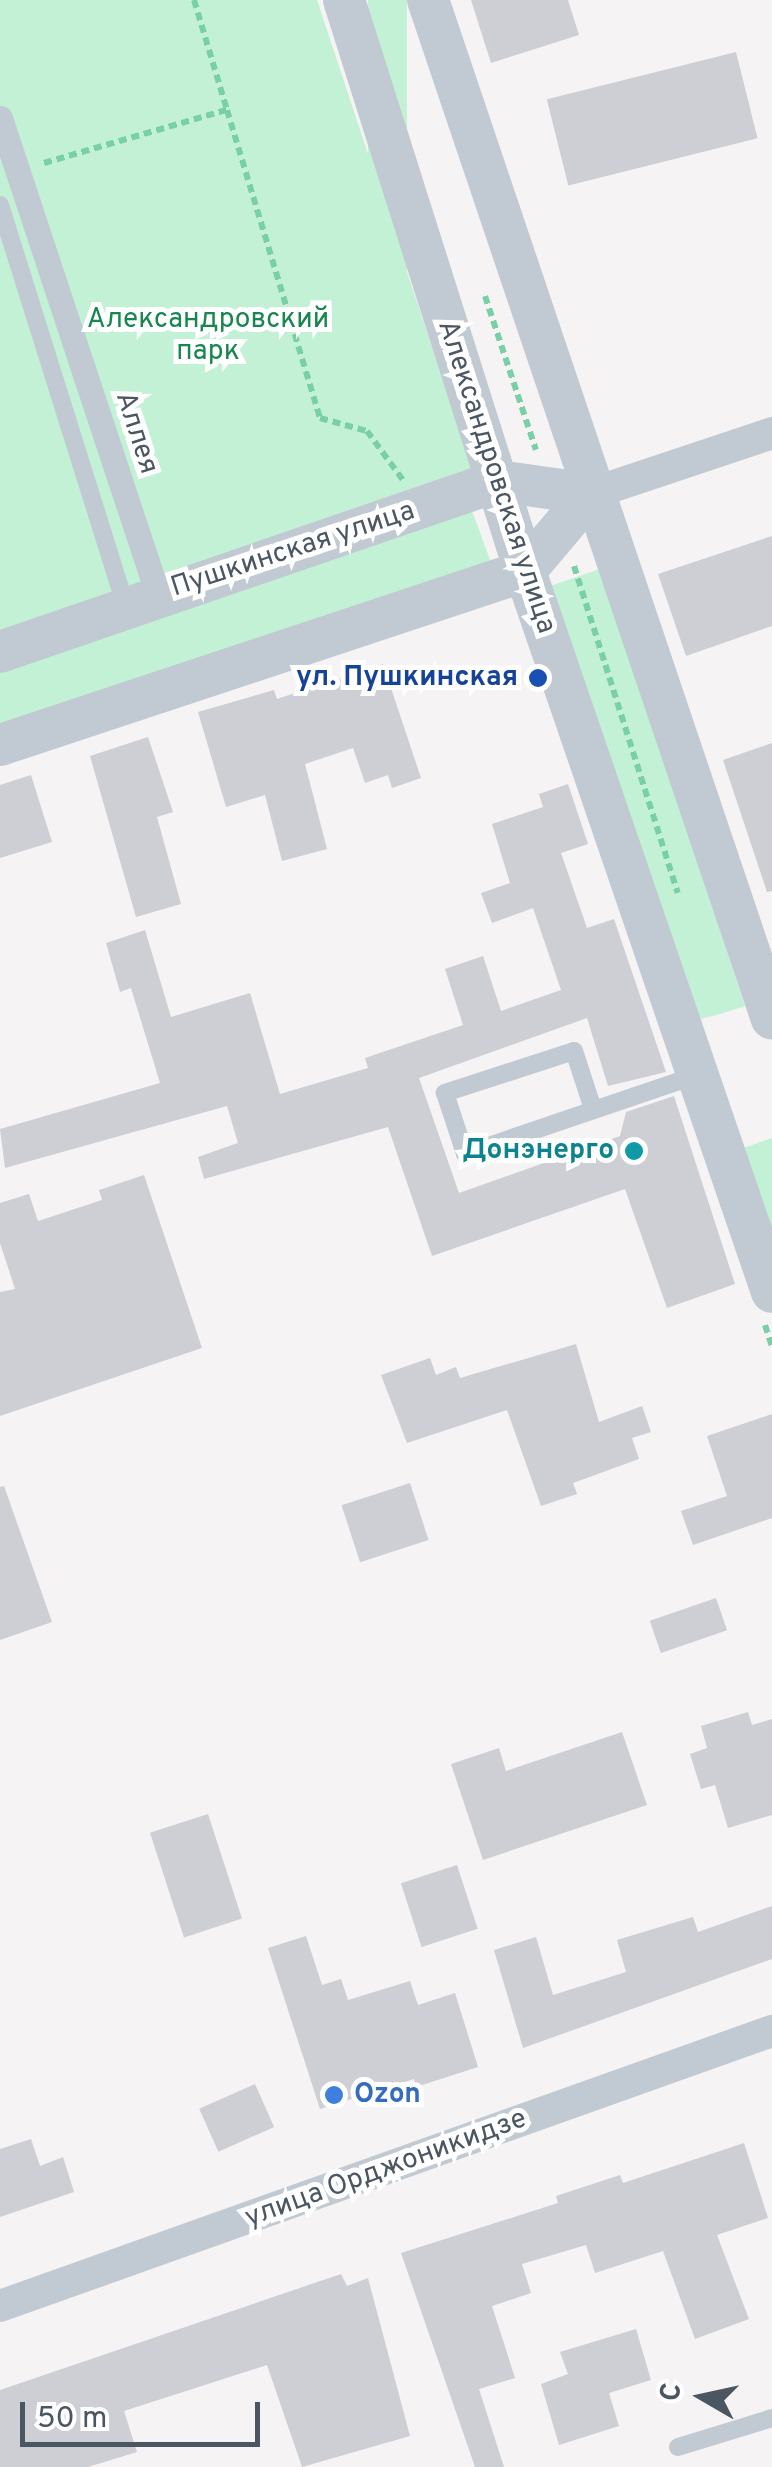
<!DOCTYPE html>
<meta charset="utf-8">
<style>
body{margin:0}
#map{position:relative;width:772px;height:2467px;overflow:hidden;background:#f5f3f3;font-family:Overpass,sans-serif}
div>[style]{position:absolute}
[style*='--x']{left:calc(var(--x)*1px);top:calc(var(--y)*1px);width:calc(var(--w)*1px);rotate:calc(var(--a)*1deg)}
.green>*{inset:0;background:#c3f1d5;transform-origin:0 0}
.building>*{inset:0;background:#cdcfd5;transform-origin:0 0}
.path>*{height:6px;margin-top:-3px;transform-origin:0;background:repeating-linear-gradient(90deg,#7ad0a6 0 8px,transparent 0 13px)}
.service>*{height:18px;margin:-9px;padding:0 9px;transform-origin:9px;border-radius:9px;background:#c1cad2}
.pedestrian>*{height:25px;margin:-12.5px;padding:0 12.5px;transform-origin:12.5px;border-radius:12.5px;background:#c1cad2}
.minor>*{height:32px;margin:-16px;padding:0 16px;transform-origin:16px;border-radius:16px;background:#c1cad2}
.tertiary>*{height:42px;margin:-21px;padding:0 21px;transform-origin:21px;border-radius:21px;background:#c1cad2}
.dots>*{width:28px;height:28px;translate:-50% -50%;box-sizing:border-box;border:5px solid #fff;border-radius:50%}
span{translate:-50% -50%;white-space:nowrap;text-align:center;line-height:1.15;-webkit-text-stroke:10px #fff;paint-order:stroke}
.park-label{font-size:28px;color:#17864f}
.street-label{font-size:28px;color:#4a5661}
.transit-label{font-size:28px;color:#164399;font-weight:700}
.right{translate:-100% -50%;text-align:right}
.culture-label{font-size:28px;color:#0d838f;font-weight:700}
.shop-label{font-size:28px;color:#366cbe;font-weight:700}
.left{translate:0 -50%;text-align:left}
.north{position:absolute;left:652px;top:2347px;width:100px;height:100px;-webkit-text-stroke:8px #fff;paint-order:stroke;rotate:279deg;font-size:28px;font-weight:700;line-height:40px;text-align:center;color:#4a5661}
.north::after{content:'';display:block;margin:auto;width:35px;height:45px;background:#4a5661;clip-path:polygon(50% 0,100% 100%,50% 72%,0 100%)}
.scale{position:absolute;left:20px;top:2402px;width:240px;height:45px;box-sizing:border-box;border:5px solid #4a5661;border-top:0;padding-left:12px;font-size:30px;line-height:35px;white-space:nowrap;color:#4a5661;-webkit-text-stroke:8px #fff;paint-order:stroke}
</style>
<div id="map">
<div class="green">
<i style="clip-path:polygon(0 0,317px 0,473px 471px,0 630px)"></i>
<i style="left:368px;top:0;width:39px;height:450px"></i>
<i style="clip-path:polygon(471px 508px,493px 568px,0 730px,0 672px)"></i>
<i style="clip-path:polygon(600px 569px,745px 1006px,717px 1015px,691px 1021px,544px 588px)"></i>
<i style="clip-path:polygon(772px 1138px,772px 1248px,738px 1150px)"></i>
</div>
<div class="building">
<i style="clip-path:polygon(471px 0,568px 0,579px 35px,491px 63px)"></i>
<i style="left:736px;top:52px;width:89px;height:195px;rotate:76deg"></i>
<i style="clip-path:polygon(772px 536px,772px 626px,686px 656px,658px 574px)"></i>
<i style="clip-path:polygon(383px 664px,421px 778px,392px 788px,388px 775px,365px 783px,353px 748px,305px 764px,327px 849px,282px 861px,265px 795px,226px 807px,198px 712px,274px 690px,277px 699px)"></i>
<i style="clip-path:polygon(148px 737px,173px 812px,157px 817px,181px 904px,136px 917px,90px 756px)"></i>
<i style="clip-path:polygon(772px 743px,772px 891px,767px 892px,723px 760px)"></i>
<i style="clip-path:polygon(31px 775px,52px 842px,0 858px,0 785px)"></i>
<i style="clip-path:polygon(568px 784px,588px 844px,561px 853px,587px 928px,614px 919px,666px 1072px,608px 1086px,587px 1018px,419px 1078px,459px 1193px,620px 1136px,626px 1112px,674px 1096px,735px 1284px,667px 1308px,625px 1189px,432px 1256px,388px 1127px,204px 1179px,198px 1157px,238px 1143px,227px 1106px,5px 1168px,0 1129px,160px 1083px,131px 988px,120px 992px,106px 943px,145px 930px,171px 1017px,250px 993px,280px 1094px,368px 1068px,365px 1058px,463px 1025px,445px 969px,483px 956px,501px 1011px,561px 990px,533px 908px,492px 923px,481px 893px,510px 883px,492px 824px,543px 807px,539px 794px)"></i>
<i style="clip-path:polygon(144px 1175px,202px 1348px,0 1416px,0 1292px,15px 1289px,0 1243px,0 1203px,29px 1194px,38px 1221px,102px 1200px,99px 1190px)"></i>
<i style="clip-path:polygon(576px 1344px,599px 1422px,642px 1406px,651px 1432px,632px 1438px,639px 1459px,573px 1483px,577px 1494px,541px 1506px,507px 1410px,407px 1443px,381px 1375px,430px 1358px,436px 1375px,456px 1367px,460px 1378px)"></i>
<i style="clip-path:polygon(772px 1414px,772px 1518px,693px 1545px,681px 1511px,727px 1496px,707px 1436px)"></i>
<i style="left:410px;top:1483px;width:60px;height:72px;rotate:72deg"></i>
<i style="clip-path:polygon(4px 1486px,52px 1622px,0 1640px,0 1487px)"></i>
<i style="left:716px;top:1598px;width:34px;height:70px;rotate:71deg"></i>
<i style="clip-path:polygon(748px 1712px,752px 1725px,772px 1719px,772px 1815px,728px 1828px,715px 1785px,701px 1789px,690px 1754px,707px 1748px,701px 1726px)"></i>
<i style="clip-path:polygon(622px 1732px,647px 1805px,483px 1860px,451px 1764px,499px 1748px,506px 1771px)"></i>
<i style="left:208px;top:1814px;width:110px;height:61px;rotate:72deg"></i>
<i style="left:457px;top:1865px;width:67px;height:59px;rotate:72deg"></i>
<i style="clip-path:polygon(772px 1906px,772px 1959px,523px 2048px,494px 1950px,536px 1937px,553px 1995px,626px 1972px,617px 1940px,693px 1917px,698px 1932px)"></i>
<i style="clip-path:polygon(306px 1936px,322px 1985px,341px 1979px,348px 2000px,410px 1981px,418px 2005px,455px 1993px,478px 2067px,416px 2087px,414px 2079px,320px 2109px,268px 1948px)"></i>
<i style="left:255px;top:2084px;width:47px;height:61px;rotate:66deg"></i>
<i style="clip-path:polygon(31px 2139px,40px 2166px,63px 2157px,74px 2192px,0 2217px,0 2149px)"></i>
<i style="clip-path:polygon(744px 2143px,768px 2218px,717px 2235px,749px 2319px,695px 2339px,663px 2251px,595px 2273px,586px 2245px,522px 2264px,531px 2293px,492px 2306px,515px 2378px,479px 2389px,504px 2467px,475px 2467px,401px 2253px,558px 2203px,556px 2196px,620px 2175px,623px 2183px)"></i>
<i style="clip-path:polygon(341px 2274px,347px 2286px,368px 2278px,410px 2436px,302px 2467px,267px 2365px,124px 2411px,137px 2452px,88px 2467px,0 2467px,0 2390px)"></i>
<i style="clip-path:polygon(636px 2329px,651px 2380px,609px 2393px,619px 2426px,559px 2445px,541px 2384px,568px 2374px,560px 2352px)"></i>
</div>
<div class="path">
<i style="--x:194;--y:0;--w:115;--a:73.3"></i>
<i style="--x:44;--y:163;--w:191;--a:-16.2"></i>
<i style="--x:227;--y:110;--w:322;--a:73.2"></i>
<i style="--x:320;--y:418;--w:49;--a:15.5"></i>
<i style="--x:367;--y:431;--w:61;--a:53.7"></i>
<i style="--x:485;--y:296;--w:162;--a:71.7"></i>
<i style="--x:574;--y:566;--w:343;--a:72.4"></i>
<i style="--x:765;--y:1325;--w:23;--a:72"></i>
</div>
<div class="service">
<i style="--x:0;--y:205;--w:422;--a:72.6"></i>
<i style="--x:593;--y:1109;--w:61;--a:-108.1"></i>
<i style="--x:574;--y:1051;--w:136;--a:162"></i>
<i style="--x:445;--y:1093;--w:64;--a:71.8"></i>
<i style="--x:465;--y:1154;--w:245;--a:-18.8"></i>
<i style="--x:678;--y:2447;--w:98;--a:-17.1"></i>
</div>
<div class="pedestrian">
<i style="--x:0;--y:118;--w:502;--a:71.67"></i>
</div>
<div class="minor">
<i style="--x:590;--y:494;--w:192;--a:-18.5"></i>
<i style="--x:0;--y:2306;--w:820;--a:-19.61"></i>
</div>
<div class="tertiary">
<i style="--x:344;--y:0;--w:599;--a:72.41"></i>
<i style="--x:525;--y:571;--w:762;--a:71.09"></i>
<i style="--x:428;--y:0;--w:1075;--a:71.35"></i>
<i style="--x:0;--y:652;--w:527;--a:-18.95"></i>
<i style="--x:498;--y:481;--w:93;--a:8"></i>
<i style="--x:0;--y:745;--w:553;--a:-18.34"></i>
<i style="--x:525;--y:571;--w:101;--a:-49.8"></i>
</div>
<div class="dots">
<i style="left:538px;top:678px;background:#1a4fb4"></i>
<i style="left:634px;top:1151px;background:#0f9aa8"></i>
<i style="left:334px;top:2095px;background:#3f7fe0"></i>
</div>
<div class="park-label">
<span style="left:208px;top:336px">Александровский<br>парк</span>
</div>
<div class="street-label">
<span style="left:136px;top:433px;rotate:72deg">Аллея</span>
<span style="left:496px;top:477px;rotate:72deg">Александровская улица</span>
<span style="left:293px;top:550px;rotate:-18deg">Пушкинская улица</span>
<span style="left:386px;top:2169px;rotate:-20deg">улица Орджоникидзе</span>
</div>
<div class="transit-label">
<span class="right" style="left:518px;top:678px">ул. Пушкинская</span>
</div>
<div class="culture-label">
<span class="right" style="left:614px;top:1151px">Донэнерго</span>
</div>
<div class="shop-label">
<span class="left" style="left:354px;top:2095px">Ozon</span>
</div>
<div class="north">С</div>
<div class="scale">50 m</div>
</div>
